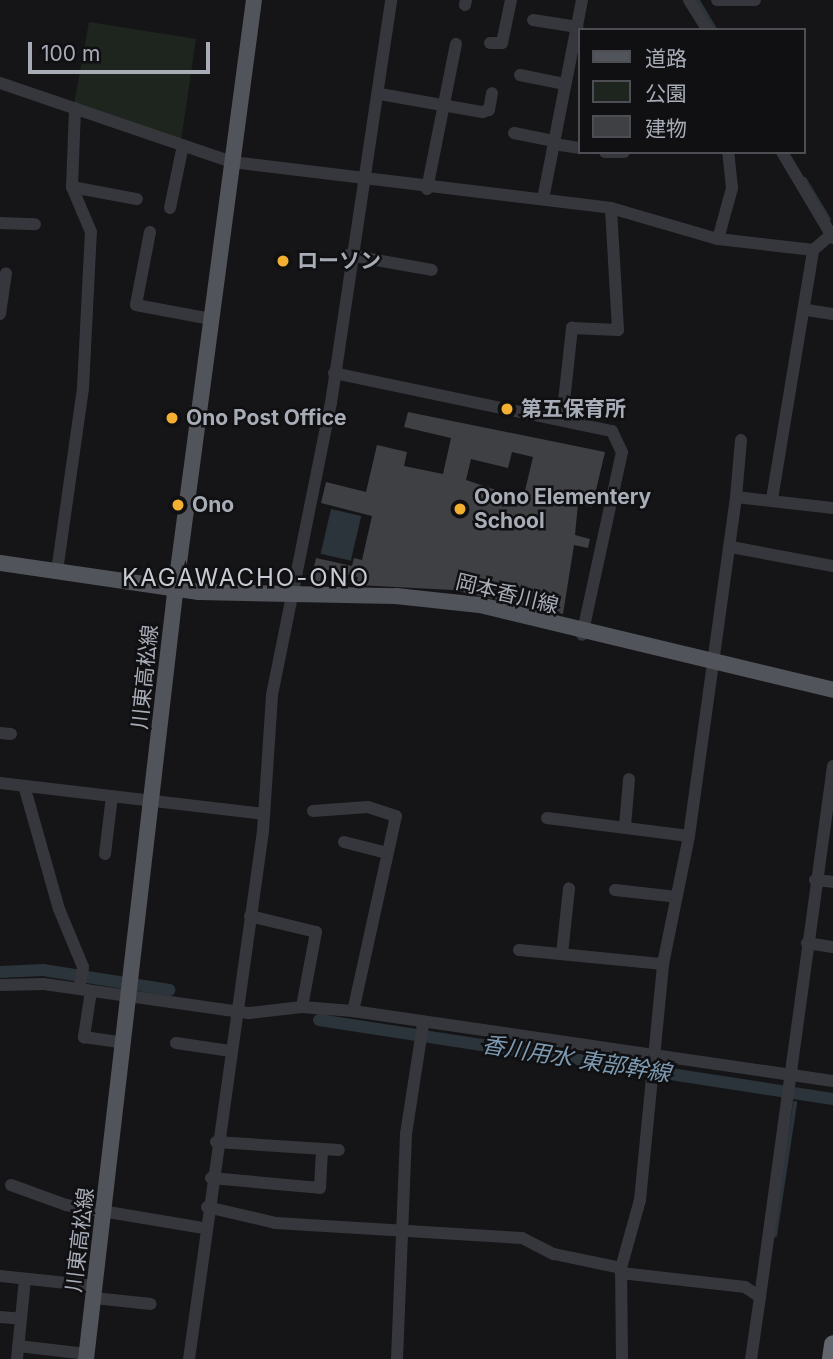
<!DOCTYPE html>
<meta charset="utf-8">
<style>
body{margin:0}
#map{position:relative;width:833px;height:1359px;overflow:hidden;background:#151517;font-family:Inter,"Noto Sans JP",sans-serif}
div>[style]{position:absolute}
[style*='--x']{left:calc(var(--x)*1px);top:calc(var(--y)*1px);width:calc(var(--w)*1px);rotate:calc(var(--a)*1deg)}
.green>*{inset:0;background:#1d251e}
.water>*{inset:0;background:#2b343a;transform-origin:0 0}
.stream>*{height:3.5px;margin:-1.75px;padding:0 1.75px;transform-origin:1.75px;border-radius:1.75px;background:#2b343a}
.canal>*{height:12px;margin:-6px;padding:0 6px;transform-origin:6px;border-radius:6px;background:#2b343a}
.building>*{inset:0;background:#3f4044}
.minor>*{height:12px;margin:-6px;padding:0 6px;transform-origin:6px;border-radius:6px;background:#36373c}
.major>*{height:16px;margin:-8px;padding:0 8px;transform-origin:8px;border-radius:8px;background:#52545b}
.highway>*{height:18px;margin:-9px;padding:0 9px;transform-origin:9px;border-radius:9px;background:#62656d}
.dots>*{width:19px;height:19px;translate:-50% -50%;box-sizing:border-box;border:4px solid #101012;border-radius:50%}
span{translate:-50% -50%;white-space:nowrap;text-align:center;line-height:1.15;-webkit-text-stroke:5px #101012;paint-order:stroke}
.poi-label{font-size:21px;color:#a7acb7;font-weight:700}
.left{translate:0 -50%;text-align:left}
.street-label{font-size:21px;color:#a7acb7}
.water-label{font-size:23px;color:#7d9ab2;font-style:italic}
.quarter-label{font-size:24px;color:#c8cbd3;letter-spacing:2px}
.legend{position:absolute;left:578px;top:28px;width:228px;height:126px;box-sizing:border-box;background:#101012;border:2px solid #4c4e54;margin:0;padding:9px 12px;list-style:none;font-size:21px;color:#a7acb7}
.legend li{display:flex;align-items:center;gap:14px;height:35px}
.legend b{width:35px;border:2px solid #4c4e54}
.scale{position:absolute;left:28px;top:42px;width:182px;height:32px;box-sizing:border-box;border:4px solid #a7acb7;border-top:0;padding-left:9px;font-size:21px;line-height:24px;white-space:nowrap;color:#a7acb7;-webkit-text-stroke:5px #101012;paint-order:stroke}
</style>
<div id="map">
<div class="green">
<i style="clip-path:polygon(89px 22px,196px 39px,181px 141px,74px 104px)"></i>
</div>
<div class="water">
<i style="left:331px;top:509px;width:31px;height:46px;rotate:13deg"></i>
</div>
<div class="stream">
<i style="--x:698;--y:0;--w:35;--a:59"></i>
<i style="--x:805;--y:179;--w:47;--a:59"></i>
<i style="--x:775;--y:1236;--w:134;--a:-81.4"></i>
</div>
<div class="canal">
<i style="--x:0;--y:972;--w:43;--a:-2.7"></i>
<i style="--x:43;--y:970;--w:128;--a:9"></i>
<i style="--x:319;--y:1020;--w:520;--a:8.74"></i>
</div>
<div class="building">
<i style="clip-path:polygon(evenodd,408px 412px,605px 452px,592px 507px,578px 504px,575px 535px,590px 539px,588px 548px,574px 545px,563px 614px,453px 590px,356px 585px,358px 577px,323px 569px,320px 582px,311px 580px,316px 558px,352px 566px,354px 558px,362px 560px,372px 516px,321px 503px,326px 482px,366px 492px,377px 445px,407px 452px,404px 466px,443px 474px,451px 438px,404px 427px,408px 412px,512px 452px,533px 457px,523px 499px,466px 480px,471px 459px,508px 468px,512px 452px)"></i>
</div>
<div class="minor">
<i style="--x:689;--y:0;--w:36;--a:58"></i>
<i style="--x:717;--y:0;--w:38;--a:0"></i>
<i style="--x:465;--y:5;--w:5;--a:-79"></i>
<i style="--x:533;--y:20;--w:45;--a:9"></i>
<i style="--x:490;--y:43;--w:12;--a:0"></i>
<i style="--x:502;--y:43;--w:44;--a:-78.2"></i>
<i style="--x:520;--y:75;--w:46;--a:11.3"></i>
<i style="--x:0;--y:83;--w:245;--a:18.8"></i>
<i style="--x:232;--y:162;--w:382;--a:6.9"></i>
<i style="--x:611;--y:208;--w:111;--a:16.2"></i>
<i style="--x:718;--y:239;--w:96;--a:6.6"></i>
<i style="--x:380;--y:94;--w:104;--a:10"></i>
<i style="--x:482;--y:112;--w:7;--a:-16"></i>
<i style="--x:489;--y:110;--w:17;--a:-80"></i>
<i style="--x:514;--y:133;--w:41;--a:11.3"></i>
<i style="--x:554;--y:144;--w:25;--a:9"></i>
<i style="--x:605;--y:152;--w:19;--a:0"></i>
<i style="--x:782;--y:152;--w:100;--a:59.3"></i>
<i style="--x:72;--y:187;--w:66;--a:10.5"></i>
<i style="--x:427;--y:189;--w:148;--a:-78.7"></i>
<i style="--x:543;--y:199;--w:203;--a:-78.9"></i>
<i style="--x:170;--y:208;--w:64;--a:-78.3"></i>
<i style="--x:0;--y:223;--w:35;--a:2"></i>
<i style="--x:150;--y:232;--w:74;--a:100.9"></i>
<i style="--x:136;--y:305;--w:76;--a:10.6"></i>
<i style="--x:718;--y:239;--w:53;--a:-74.6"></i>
<i style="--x:732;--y:188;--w:36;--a:-96"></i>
<i style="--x:348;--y:255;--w:85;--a:10.1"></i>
<i style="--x:807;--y:310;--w:26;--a:9"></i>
<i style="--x:0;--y:314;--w:41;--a:-81.7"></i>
<i style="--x:334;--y:373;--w:284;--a:11.8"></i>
<i style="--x:612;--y:431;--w:23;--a:65"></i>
<i style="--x:622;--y:452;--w:187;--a:102.3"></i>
<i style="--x:562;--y:420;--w:93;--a:-83.8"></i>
<i style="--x:572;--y:328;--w:46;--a:2.5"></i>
<i style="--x:618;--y:330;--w:122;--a:-93.3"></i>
<i style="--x:741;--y:440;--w:57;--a:95"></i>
<i style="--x:736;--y:497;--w:98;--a:6.5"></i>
<i style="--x:772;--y:499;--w:252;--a:-80.6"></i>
<i style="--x:813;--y:250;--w:26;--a:-40"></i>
<i style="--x:731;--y:547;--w:104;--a:10.6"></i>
<i style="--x:57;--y:571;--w:185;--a:-81.9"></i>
<i style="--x:83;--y:388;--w:156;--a:-87.1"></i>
<i style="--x:91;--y:232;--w:49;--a:-112.9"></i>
<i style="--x:72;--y:187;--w:79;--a:-87.8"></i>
<i style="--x:0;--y:733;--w:11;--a:5"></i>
<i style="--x:0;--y:783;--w:266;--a:6.7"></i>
<i style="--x:25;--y:789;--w:125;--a:74.2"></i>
<i style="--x:59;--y:909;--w:63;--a:67.5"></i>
<i style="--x:83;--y:967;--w:22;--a:100"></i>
<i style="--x:313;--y:811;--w:55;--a:-4.2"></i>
<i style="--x:368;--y:807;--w:29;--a:18"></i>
<i style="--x:396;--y:816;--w:200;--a:102.4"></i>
<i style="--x:547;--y:818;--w:143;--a:7.2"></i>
<i style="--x:625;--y:826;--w:47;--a:-85.1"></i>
<i style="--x:344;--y:842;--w:44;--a:14.3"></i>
<i style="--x:105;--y:854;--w:58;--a:-83.1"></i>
<i style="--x:815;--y:880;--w:18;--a:6"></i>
<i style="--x:615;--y:890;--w:62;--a:6.4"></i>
<i style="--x:250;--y:916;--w:68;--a:13.6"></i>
<i style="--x:316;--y:932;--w:76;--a:100.6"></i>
<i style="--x:807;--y:943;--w:26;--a:9"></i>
<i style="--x:519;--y:950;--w:145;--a:5.6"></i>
<i style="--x:562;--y:954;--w:66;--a:-83.9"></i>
<i style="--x:0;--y:985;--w:44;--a:-1.3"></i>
<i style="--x:44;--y:984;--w:207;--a:8.1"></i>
<i style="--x:249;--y:1013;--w:53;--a:-6.5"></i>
<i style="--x:302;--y:1007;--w:51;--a:4.5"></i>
<i style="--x:353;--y:1011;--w:485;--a:8.3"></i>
<i style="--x:91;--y:991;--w:47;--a:98.7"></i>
<i style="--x:84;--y:1037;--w:41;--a:8.3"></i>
<i style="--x:176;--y:1043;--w:56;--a:8.3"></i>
<i style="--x:216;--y:1142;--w:123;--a:3.7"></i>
<i style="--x:211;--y:1178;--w:109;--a:5.2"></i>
<i style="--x:320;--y:1188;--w:39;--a:-87"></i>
<i style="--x:11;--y:1185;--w:59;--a:20"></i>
<i style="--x:66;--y:1205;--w:140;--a:9.5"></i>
<i style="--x:207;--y:1207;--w:71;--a:13.1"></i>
<i style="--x:276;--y:1223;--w:246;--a:3.5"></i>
<i style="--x:522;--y:1238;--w:36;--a:27"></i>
<i style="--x:554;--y:1254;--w:68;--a:11.8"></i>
<i style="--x:621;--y:1273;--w:125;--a:6.4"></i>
<i style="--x:745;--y:1287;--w:18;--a:34"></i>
<i style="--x:760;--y:1297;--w:536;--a:-82.17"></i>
<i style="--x:0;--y:1276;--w:96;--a:6"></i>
<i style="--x:94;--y:1298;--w:57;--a:6"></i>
<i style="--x:0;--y:1317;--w:21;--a:5"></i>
<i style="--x:18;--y:1346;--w:69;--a:6.6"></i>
<i style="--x:17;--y:1359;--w:80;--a:-84.3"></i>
<i style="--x:189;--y:1359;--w:533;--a:-82.02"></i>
<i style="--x:263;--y:831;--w:136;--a:-86.2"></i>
<i style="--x:272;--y:695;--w:298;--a:-78.6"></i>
<i style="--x:331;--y:403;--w:407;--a:-81.5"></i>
<i style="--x:397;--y:1359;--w:225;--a:-87.7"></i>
<i style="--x:406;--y:1134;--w:111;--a:-81.2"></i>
<i style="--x:622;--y:1359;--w:91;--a:-90.6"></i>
<i style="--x:621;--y:1268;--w:71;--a:-74.4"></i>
<i style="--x:640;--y:1200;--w:237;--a:-84.4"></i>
<i style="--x:663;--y:964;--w:131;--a:-78.5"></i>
<i style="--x:689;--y:836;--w:342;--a:-82.1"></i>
<i style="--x:751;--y:1359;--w:63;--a:-81.7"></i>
</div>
<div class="major">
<i style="--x:0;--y:563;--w:201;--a:8.3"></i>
<i style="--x:199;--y:592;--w:197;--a:1.2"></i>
<i style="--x:396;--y:596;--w:84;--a:6.1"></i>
<i style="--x:480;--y:605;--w:363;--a:13.5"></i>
<i style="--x:86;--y:1359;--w:779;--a:-83.37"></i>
<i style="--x:176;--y:585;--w:590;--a:-82.41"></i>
</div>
<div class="highway">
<i style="--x:831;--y:1359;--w:15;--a:-82"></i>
</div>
<div class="dots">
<i style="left:283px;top:261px;background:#f2af32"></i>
<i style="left:507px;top:409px;background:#f2af32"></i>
<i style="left:172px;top:418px;background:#f2af32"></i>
<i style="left:178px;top:505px;background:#f2af32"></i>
<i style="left:460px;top:509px;background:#f2af32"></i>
</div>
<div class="poi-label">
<span class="left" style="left:297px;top:261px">ローソン</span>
<span class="left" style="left:521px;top:409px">第五保育所</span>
<span class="left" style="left:186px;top:418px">Ono Post Office</span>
<span class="left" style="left:474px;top:509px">Oono Elementery<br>School</span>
<span class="left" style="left:192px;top:505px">Ono</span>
</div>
<div class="street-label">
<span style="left:507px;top:594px;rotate:14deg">岡本香川線</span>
<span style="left:145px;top:677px;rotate:-84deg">川東高松線</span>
<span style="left:80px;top:1240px;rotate:-83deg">川東高松線</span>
</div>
<div class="water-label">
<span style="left:576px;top:1059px;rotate:9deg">香川用水 東部幹線</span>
</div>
<div class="quarter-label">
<span style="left:246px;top:578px">KAGAWACHO-ONO</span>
</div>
<ul class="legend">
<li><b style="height:9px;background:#52545b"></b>道路</li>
<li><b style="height:19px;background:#1d251e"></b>公園</li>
<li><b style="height:19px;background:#3f4044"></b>建物</li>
</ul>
<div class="scale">100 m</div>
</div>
